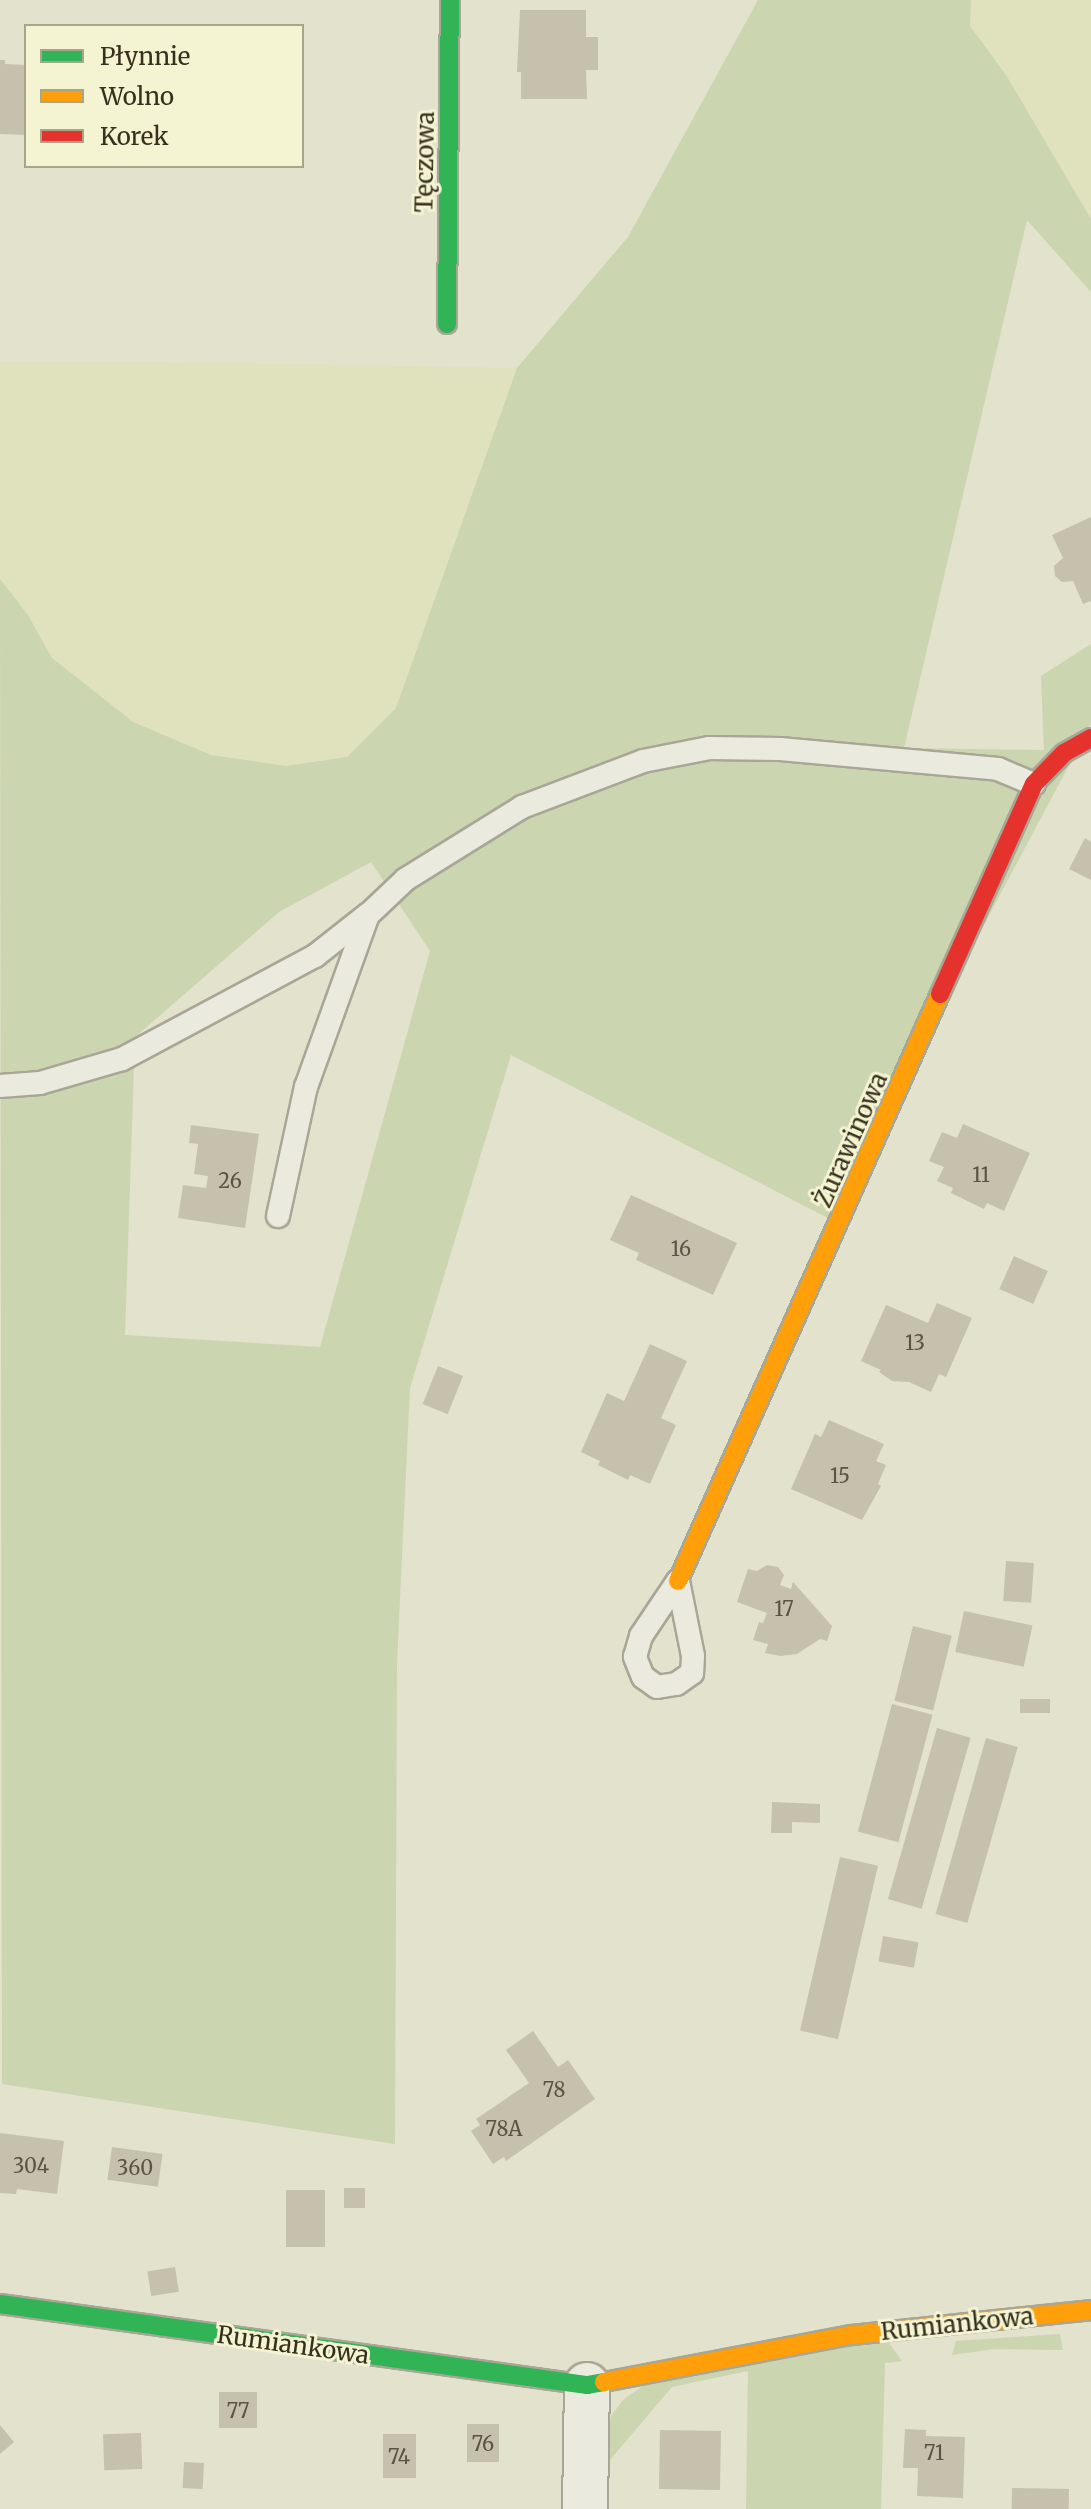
<!DOCTYPE html>
<meta charset="utf-8">
<style>
body{margin:0}
#map{position:relative;width:1091px;height:2509px;overflow:hidden;background:#e3e2cc;font-family:Merriweather,serif}
div>[style]{position:absolute}
[style*='--x']{left:calc(var(--x)*1px);top:calc(var(--y)*1px);width:calc(var(--w)*1px);rotate:calc(var(--a)*1deg)}
.farmland>*{inset:0;background:#e0e1bd}
.green>*{inset:0;background:#cbd5af}
.building>*{inset:0;background:#c6c1ad;transform-origin:0 0}
.roads{filter:drop-shadow(2px 0 #a8a696) drop-shadow(-2px 0 #a8a696) drop-shadow(0 2px #a8a696) drop-shadow(0 -2px #a8a696)}
.lane>*{height:22px;margin:-11px;padding:0 11px;transform-origin:11px;border-radius:11px;background:#ebeade}
.street>*{height:44px;margin:-22px;padding:0 22px;transform-origin:22px;border-radius:22px;background:#ebeade}
.fast>*{height:18px;margin:-9px;padding:0 9px;transform-origin:9px;border-radius:9px;background:#30b455}
.slow>*{height:18px;margin:-9px;padding:0 9px;transform-origin:9px;border-radius:9px;background:#ff9f0a}
.jam>*{height:18px;margin:-9px;padding:0 9px;transform-origin:9px;border-radius:9px;background:#e5322d}
span{translate:-50% -50%;white-space:nowrap;text-align:center;line-height:1.15;-webkit-text-stroke:6px #f4f3d2;paint-order:stroke}
.number-label{font-size:20px;color:#5a5442}
.number-label span{-webkit-text-stroke-width:0}
.street-label{font-size:24px;color:#36301e}
.legend{position:absolute;left:24px;top:24px;width:280px;height:144px;box-sizing:border-box;background:#f4f3d2;border:2px solid #a8a58a;margin:0;padding:10px 14px;list-style:none;font-size:24px;color:#36301e}
.legend li{display:flex;align-items:center;gap:16px;height:40px}
.legend b{width:40px;border:2px solid #a8a58a}
</style>
<div id="map">
<div class="farmland">
<i style="clip-path:polygon(971px 0,1091px 0,1091px 219px,970px 26px)"></i>
<i style="clip-path:polygon(110px 361px,517px 368px,396px 708px,347px 757px,286px 766px,211px 755px,132px 722px,52px 658px,28px 615px,0 579px,0 362px)"></i>
</div>
<div class="green">
<i style="clip-path:polygon(evenodd,758px 0,971px 0,970px 26px,1006px 75px,1091px 219px,1091px 292px,1027px 220px,904px 748px,1044px 750px,1041px 676px,1091px 644px,1091px 724px,828px 1218px,511px 1055px,410px 1388px,397px 1662px,395px 2144px,2px 2084px,0 579px,28px 615px,52px 658px,133px 722px,211px 755px,286px 766px,347px 757px,396px 708px,517px 368px,628px 237px,758px 0,371px 862px,430px 951px,320px 1347px,125px 1335px,135px 1037px,279px 912px,371px 862px)"></i>
<i style="clip-path:polygon(1060px 2334px,1063px 2350px,994px 2349px,952px 2355px,956px 2341px)"></i>
<i style="clip-path:polygon(873px 2342px,889px 2343px,902px 2361px,885px 2363px,881px 2509px,746px 2509px,748px 2371px,672px 2387px,603px 2468px,611px 2416px,624px 2399px,643px 2386px)"></i>
</div>
<div class="building">
<i style="clip-path:polygon(520px 10px,586px 10px,586px 37px,598px 37px,598px 70px,586px 70px,587px 99px,521px 99px,521px 72px,517px 72px)"></i>
<i style="clip-path:polygon(0 60px,5px 60px,5px 64px,26px 65px,26px 135px,0 134px)"></i>
<i style="clip-path:polygon(1091px 517px,1091px 601px,1083px 604px,1073px 581px,1062px 582px,1055px 576px,1054px 566px,1063px 558px,1052px 535px)"></i>
<i style="clip-path:polygon(1085px 838px,1091px 842px,1091px 880px,1069px 869px)"></i>
<i style="clip-path:polygon(963px 1124px,1030px 1153px,1004px 1211px,987px 1203px,984px 1209px,951px 1193px,953px 1188px,937px 1181px,944px 1167px,929px 1161px,942px 1132px,957px 1138px)"></i>
<i style="clip-path:polygon(191px 1125px,259px 1134px,245px 1228px,178px 1218px,183px 1185px,206px 1188px,208px 1176px,194px 1174px,198px 1144px,189px 1143px)"></i>
<i style="clip-path:polygon(631px 1195px,737px 1243px,713px 1295px,636px 1260px,639px 1253px,610px 1240px)"></i>
<i style="left:1014px;top:1256px;width:37px;height:36px;rotate:24deg"></i>
<i style="clip-path:polygon(937px 1303px,972px 1318px,946px 1377px,939px 1374px,931px 1392px,909px 1382px,892px 1381px,879px 1372px,881px 1370px,861px 1361px,886px 1305px,928px 1323px)"></i>
<i style="clip-path:polygon(650px 1344px,687px 1361px,661px 1418px,676px 1425px,650px 1484px,630px 1475px,628px 1480px,598px 1465px,600px 1461px,581px 1452px,607px 1393px,624px 1401px)"></i>
<i style="left:438px;top:1366px;width:27px;height:41px;rotate:22deg"></i>
<i style="clip-path:polygon(829px 1420px,884px 1444px,876px 1461px,886px 1465px,878px 1484px,881px 1486px,862px 1520px,791px 1489px,815px 1434px,821px 1437px)"></i>
<i style="left:1006px;top:1561px;width:28px;height:40px;rotate:4deg"></i>
<i style="clip-path:polygon(767px 1565px,778px 1567px,784px 1575px,780px 1585px,791px 1589px,793px 1582px,832px 1626px,827px 1641px,820px 1639px,797px 1654px,781px 1656px,765px 1653px,768px 1644px,753px 1640px,759px 1622px,763px 1623px,767px 1613px,737px 1602px,748px 1569px,757px 1571px)"></i>
<i style="left:964px;top:1611px;width:70px;height:42px;rotate:12deg"></i>
<i style="left:913px;top:1626px;width:40px;height:77px;rotate:14deg"></i>
<i style="left:1020px;top:1699px;width:30px;height:14px"></i>
<i style="left:892px;top:1704px;width:42px;height:132px;rotate:15deg"></i>
<i style="left:937px;top:1728px;width:35px;height:178px;rotate:16deg"></i>
<i style="left:986px;top:1738px;width:33px;height:183px;rotate:16deg"></i>
<i style="clip-path:polygon(772px 1802px,820px 1804px,820px 1823px,792px 1822px,792px 1833px,771px 1833px)"></i>
<i style="left:840px;top:1857px;width:39px;height:178px;rotate:13deg"></i>
<i style="left:883px;top:1936px;width:36px;height:26px;rotate:10deg"></i>
<i style="clip-path:polygon(533px 2031px,558px 2067px,568px 2060px,595px 2099px,506px 2161px,504px 2157px,493px 2164px,471px 2131px,480px 2125px,476px 2119px,529px 2083px,506px 2050px)"></i>
<i style="clip-path:polygon(0 2133px,64px 2141px,57px 2194px,17px 2189px,16px 2194px,0 2193px)"></i>
<i style="left:112px;top:2147px;width:51px;height:33px;rotate:8deg"></i>
<i style="left:344px;top:2188px;width:21px;height:20px"></i>
<i style="left:286px;top:2190px;width:39px;height:57px"></i>
<i style="left:175px;top:2267px;width:25px;height:28px;rotate:81deg"></i>
<i style="left:219px;top:2392px;width:38px;height:36px"></i>
<i style="left:467px;top:2424px;width:32px;height:38px"></i>
<i style="clip-path:polygon(0 2425px,14px 2442px,0 2454px)"></i>
<i style="clip-path:polygon(905px 2429px,926px 2430px,926px 2436px,965px 2437px,963px 2498px,917px 2496px,918px 2468px,903px 2468px)"></i>
<i style="left:660px;top:2430px;width:61px;height:59px;rotate:1deg"></i>
<i style="left:141px;top:2433px;width:36px;height:38px;rotate:88deg"></i>
<i style="left:383px;top:2434px;width:33px;height:44px"></i>
<i style="left:184px;top:2462px;width:20px;height:26px;rotate:3deg"></i>
<i style="left:1012px;top:2488px;width:57px;height:21px;rotate:1deg"></i>
</div>
<div class="roads">
<div class="lane">
<i style="--x:0;--y:1086;--w:40;--a:-4.3"></i>
<i style="--x:40;--y:1083;--w:85;--a:-16.3"></i>
<i style="--x:122;--y:1059;--w:219;--a:-28.1"></i>
<i style="--x:315;--y:956;--w:66;--a:-38.3"></i>
<i style="--x:278;--y:1216;--w:132;--a:-77.8"></i>
<i style="--x:306;--y:1087;--w:183;--a:-70.2"></i>
<i style="--x:368;--y:915;--w:52;--a:-43.5"></i>
<i style="--x:406;--y:879;--w:137;--a:-31.8"></i>
<i style="--x:522;--y:807;--w:129;--a:-20.8"></i>
<i style="--x:643;--y:761;--w:67;--a:-11.1"></i>
<i style="--x:709;--y:748;--w:71;--a:0.8"></i>
<i style="--x:780;--y:749;--w:219;--a:5.2"></i>
<i style="--x:998;--y:769;--w:39;--a:23"></i>
<i style="--x:678;--y:1581;--w:76;--a:78.7"></i>
<i style="--x:693;--y:1656;--w:17;--a:93"></i>
<i style="--x:692;--y:1673;--w:19;--a:145"></i>
<i style="--x:676;--y:1684;--w:19;--a:171"></i>
<i style="--x:657;--y:1687;--w:17;--a:-144"></i>
<i style="--x:643;--y:1677;--w:22;--a:-112"></i>
<i style="--x:635;--y:1657;--w:22;--a:-74"></i>
<i style="--x:641;--y:1636;--w:66;--a:-56.1"></i>
</div>
<div class="street">
<i style="--x:585;--y:2509;--w:124;--a:-89.1"></i>
</div>
<div class="fast">
<i style="--x:447;--y:324;--w:324;--a:-89.5"></i>
<i style="--x:0;--y:2304;--w:593;--a:7.86"></i>
<i style="--x:587;--y:2385;--w:17;--a:-10"></i>
</div>
<div class="slow">
<i style="--x:678;--y:1581;--w:643;--a:-65.95"></i>
<i style="--x:604;--y:2382;--w:251;--a:-10.8"></i>
<i style="--x:851;--y:2335;--w:241;--a:-5.9"></i>
</div>
<div class="jam">
<i style="--x:940;--y:994;--w:230;--a:-65.9"></i>
<i style="--x:1034;--y:784;--w:43;--a:-45.9"></i>
<i style="--x:1064;--y:753;--w:31;--a:-29"></i>
</div>
</div>
<div class="number-label">
<span style="left:981px;top:1174px">11</span>
<span style="left:230px;top:1180px">26</span>
<span style="left:681px;top:1248px">16</span>
<span style="left:915px;top:1342px">13</span>
<span style="left:840px;top:1475px">15</span>
<span style="left:784px;top:1608px">17</span>
<span style="left:554px;top:2089px">78</span>
<span style="left:504px;top:2128px">78A</span>
<span style="left:31px;top:2165px">304</span>
<span style="left:135px;top:2167px">360</span>
<span style="left:238px;top:2410px">77</span>
<span style="left:483px;top:2443px">76</span>
<span style="left:934px;top:2452px">71</span>
<span style="left:399px;top:2456px">74</span>
</div>
<div class="street-label">
<span style="left:425px;top:162px;rotate:-89deg">Tęczowa</span>
<span style="left:851px;top:1140px;rotate:-66deg">Żurawinowa</span>
<span style="left:957px;top:2324px;rotate:-6deg">Rumiankowa</span>
<span style="left:293px;top:2345px;rotate:8deg">Rumiankowa</span>
</div>
<ul class="legend">
<li><b style="height:10px;background:#30b455"></b>Płynnie</li>
<li><b style="height:10px;background:#ff9f0a"></b>Wolno</li>
<li><b style="height:10px;background:#e5322d"></b>Korek</li>
</ul>
</div>
